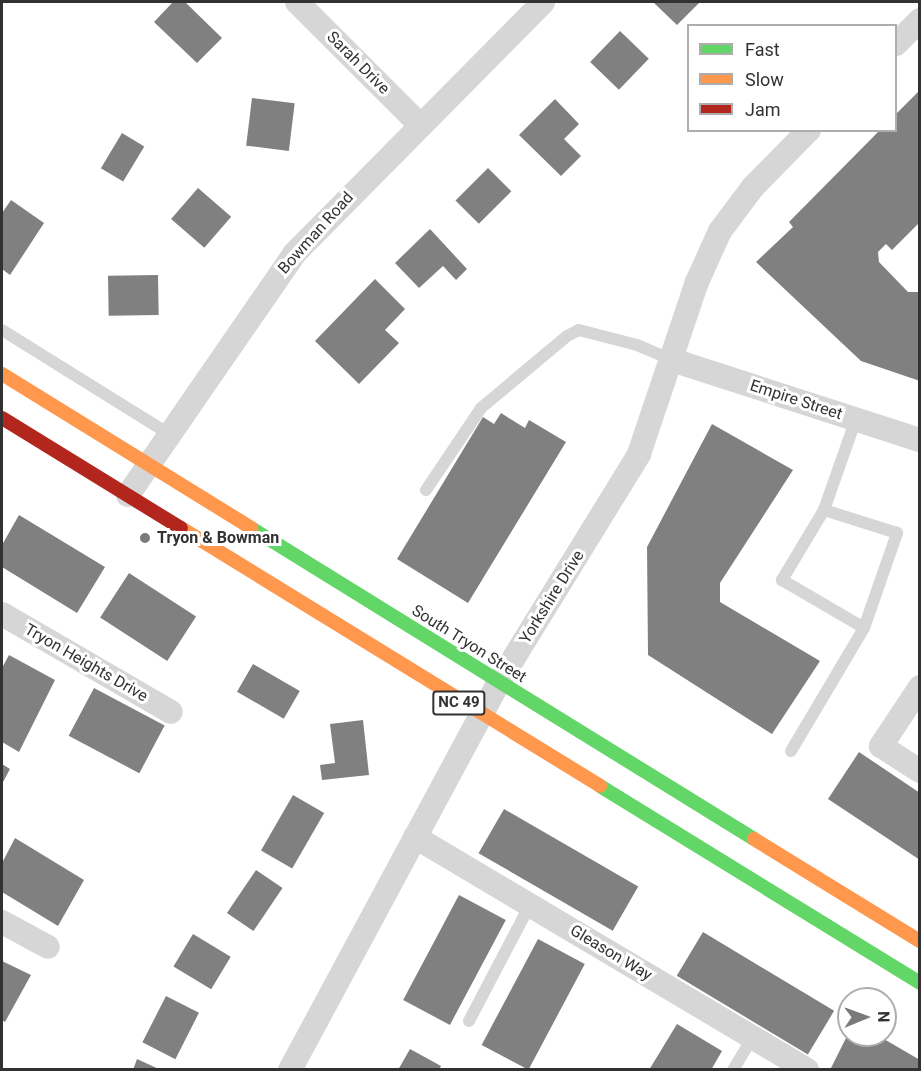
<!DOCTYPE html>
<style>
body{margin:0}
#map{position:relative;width:921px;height:1071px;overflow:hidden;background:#fff;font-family:Roboto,sans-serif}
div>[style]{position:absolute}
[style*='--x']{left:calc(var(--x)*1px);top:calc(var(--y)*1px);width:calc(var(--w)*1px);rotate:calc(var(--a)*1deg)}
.building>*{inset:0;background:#808080;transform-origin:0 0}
.lane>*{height:12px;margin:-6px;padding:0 6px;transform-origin:6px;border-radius:6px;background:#d6d6d6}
.street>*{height:24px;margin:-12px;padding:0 12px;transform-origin:12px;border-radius:12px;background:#d6d6d6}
.fast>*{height:14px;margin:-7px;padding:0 7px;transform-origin:7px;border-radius:7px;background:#63d668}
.slow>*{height:14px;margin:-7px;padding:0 7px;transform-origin:7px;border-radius:7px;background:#ff974d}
.jam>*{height:14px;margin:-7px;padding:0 7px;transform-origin:7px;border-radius:7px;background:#b3261e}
.dots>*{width:16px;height:16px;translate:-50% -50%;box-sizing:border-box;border:3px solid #fff;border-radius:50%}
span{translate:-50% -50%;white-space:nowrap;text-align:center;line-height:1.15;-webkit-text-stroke:6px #fff;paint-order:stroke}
.shield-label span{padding:2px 4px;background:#fff;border:2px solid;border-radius:4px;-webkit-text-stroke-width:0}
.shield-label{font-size:15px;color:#323232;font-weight:700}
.street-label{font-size:16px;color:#323232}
.poi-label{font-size:16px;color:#323232;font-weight:700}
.left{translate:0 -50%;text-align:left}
.frame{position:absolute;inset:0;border:3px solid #323232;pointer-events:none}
.legend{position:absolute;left:687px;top:24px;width:210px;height:108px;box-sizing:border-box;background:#fff;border:2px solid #adadad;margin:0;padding:8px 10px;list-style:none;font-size:18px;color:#323232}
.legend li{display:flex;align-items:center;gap:12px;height:30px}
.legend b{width:30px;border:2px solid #adadad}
.north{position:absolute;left:837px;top:987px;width:60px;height:60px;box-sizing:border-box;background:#fff;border:2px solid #adadad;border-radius:50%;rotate:89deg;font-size:16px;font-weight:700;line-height:24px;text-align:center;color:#323232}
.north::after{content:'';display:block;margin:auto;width:21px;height:27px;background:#7a7a7a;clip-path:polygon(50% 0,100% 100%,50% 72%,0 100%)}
</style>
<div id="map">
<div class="building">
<i style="clip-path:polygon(173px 2px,185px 2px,222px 38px,197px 63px,154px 22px)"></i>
<i style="clip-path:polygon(653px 2px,700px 2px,677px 25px)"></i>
<i style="left:620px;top:31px;width:40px;height:43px;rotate:44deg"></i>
<i style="clip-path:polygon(920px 90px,920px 222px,892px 250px,886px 244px,878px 252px,879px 262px,908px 292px,920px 292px,920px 381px,861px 361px,756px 262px,793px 227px,789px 222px,880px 130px,896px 130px,896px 114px)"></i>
<i style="left:252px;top:98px;width:43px;height:48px;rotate:7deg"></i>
<i style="clip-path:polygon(555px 99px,579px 124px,564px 139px,581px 156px,561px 176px,519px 135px)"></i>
<i style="left:122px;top:133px;width:26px;height:41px;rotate:31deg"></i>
<i style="left:488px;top:168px;width:33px;height:46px;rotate:45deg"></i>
<i style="left:198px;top:188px;width:44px;height:41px;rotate:41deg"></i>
<i style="clip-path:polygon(11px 200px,44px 223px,10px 275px,2px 269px,2px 213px)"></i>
<i style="clip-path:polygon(430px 229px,467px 269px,456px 280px,443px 266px,419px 288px,395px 263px)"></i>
<i style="left:158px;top:275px;width:40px;height:50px;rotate:89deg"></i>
<i style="clip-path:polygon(375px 279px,405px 309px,385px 330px,399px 343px,359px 384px,315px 341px)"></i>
<i style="clip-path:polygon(501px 413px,525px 428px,529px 420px,566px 442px,468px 603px,397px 559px,483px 417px,494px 424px)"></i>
<i style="clip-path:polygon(712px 424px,793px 470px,720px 583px,720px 602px,820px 661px,772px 734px,648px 655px,647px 547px)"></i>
<i style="clip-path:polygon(19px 515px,105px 567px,77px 613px,2px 567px,2px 545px)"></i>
<i style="left:129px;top:573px;width:80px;height:53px;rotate:33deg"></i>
<i style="clip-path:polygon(9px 655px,55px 680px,19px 752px,2px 742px,2px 668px)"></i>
<i style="left:253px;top:664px;width:54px;height:32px;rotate:30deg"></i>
<i style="left:94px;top:688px;width:80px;height:54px;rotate:28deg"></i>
<i style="clip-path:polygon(363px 720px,369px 775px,322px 780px,320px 765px,335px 763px,330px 724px)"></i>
<i style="clip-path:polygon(859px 752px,920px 793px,920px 860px,828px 799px)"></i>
<i style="clip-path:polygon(2px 764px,10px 769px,2px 784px)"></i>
<i style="left:293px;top:795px;width:36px;height:64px;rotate:30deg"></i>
<i style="left:504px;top:809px;width:155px;height:51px;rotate:30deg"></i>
<i style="clip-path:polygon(15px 838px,84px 880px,58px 926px,2px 892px,2px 863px)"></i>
<i style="left:256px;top:870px;width:32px;height:52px;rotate:34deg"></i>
<i style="left:459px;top:895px;width:53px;height:119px;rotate:28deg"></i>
<i style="left:703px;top:932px;width:153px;height:51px;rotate:31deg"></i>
<i style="left:193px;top:934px;width:44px;height:38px;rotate:31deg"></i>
<i style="left:538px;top:939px;width:53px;height:120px;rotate:28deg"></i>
<i style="clip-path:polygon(2px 961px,31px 975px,5px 1022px,2px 1020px)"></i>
<i style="left:166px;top:996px;width:37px;height:52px;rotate:27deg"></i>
<i style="clip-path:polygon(677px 1024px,722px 1051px,711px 1070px,649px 1070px)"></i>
<i style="clip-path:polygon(849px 1032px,877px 1035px,920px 1060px,920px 1070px,830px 1070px)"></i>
<i style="clip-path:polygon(410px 1049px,441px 1066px,439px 1070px,398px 1070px)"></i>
<i style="clip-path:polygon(137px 1059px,161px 1070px,133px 1070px)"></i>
</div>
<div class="lane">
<i style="--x:2;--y:330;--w:197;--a:31.9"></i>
<i style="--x:856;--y:419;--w:96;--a:109.4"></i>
<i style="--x:824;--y:510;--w:82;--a:121"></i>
<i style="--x:782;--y:580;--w:95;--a:30.3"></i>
<i style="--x:426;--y:490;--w:99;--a:-56.1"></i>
<i style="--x:481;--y:408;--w:112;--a:-39.9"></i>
<i style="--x:567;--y:336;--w:13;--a:-27"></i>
<i style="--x:579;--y:330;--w:60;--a:14.5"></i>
<i style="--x:637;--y:345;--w:38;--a:23"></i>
<i style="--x:791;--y:751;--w:143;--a:-59.3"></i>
<i style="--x:864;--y:628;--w:101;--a:-70.8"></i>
<i style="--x:897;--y:533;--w:77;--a:-162.5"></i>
<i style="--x:469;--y:1021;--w:131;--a:-62.3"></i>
<i style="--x:733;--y:1070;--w:39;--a:-59"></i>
</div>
<div class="street">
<i style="--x:297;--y:2;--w:174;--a:45"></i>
<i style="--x:896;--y:44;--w:34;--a:-45"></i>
<i style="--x:672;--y:360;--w:261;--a:17.9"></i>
<i style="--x:128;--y:495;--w:293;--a:-55.4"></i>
<i style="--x:294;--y:254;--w:354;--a:-45.3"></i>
<i style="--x:2;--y:614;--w:195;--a:30.1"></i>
<i style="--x:920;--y:687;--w:71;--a:123.5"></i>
<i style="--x:881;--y:746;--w:46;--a:32.7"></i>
<i style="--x:415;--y:837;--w:456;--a:30.7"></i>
<i style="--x:2;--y:922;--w:52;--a:28.5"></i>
<i style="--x:290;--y:1070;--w:441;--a:-61.7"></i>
<i style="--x:499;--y:682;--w:268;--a:-58.4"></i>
<i style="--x:639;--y:454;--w:182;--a:-71.4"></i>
<i style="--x:697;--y:282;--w:56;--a:-65.7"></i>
<i style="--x:720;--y:231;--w:55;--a:-53.1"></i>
<i style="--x:753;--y:187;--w:80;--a:-45.5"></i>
</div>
<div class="fast">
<i style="--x:251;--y:528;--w:591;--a:31.73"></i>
<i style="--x:600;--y:786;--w:376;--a:31.6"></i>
</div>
<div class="slow">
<i style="--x:2;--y:374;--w:293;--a:31.7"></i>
<i style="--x:181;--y:528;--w:492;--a:31.6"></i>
<i style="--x:754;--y:839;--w:195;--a:31.6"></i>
</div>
<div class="jam">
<i style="--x:2;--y:418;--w:210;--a:31.6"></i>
</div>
<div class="dots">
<i style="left:145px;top:538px;background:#7a7a7a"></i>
</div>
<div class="shield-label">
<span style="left:459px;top:703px">NC 49</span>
</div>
<div class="street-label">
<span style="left:358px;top:63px;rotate:45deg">Sarah Drive</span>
<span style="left:316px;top:233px;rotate:-48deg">Bowman Road</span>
<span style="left:796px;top:400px;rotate:18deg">Empire Street</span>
<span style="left:552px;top:597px;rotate:-58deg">Yorkshire Drive</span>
<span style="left:469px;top:644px;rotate:32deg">South Tryon Street</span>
<span style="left:86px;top:663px;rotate:30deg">Tryon Heights Drive</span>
<span style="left:611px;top:953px;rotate:31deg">Gleason Way</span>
</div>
<div class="poi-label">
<span class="left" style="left:157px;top:538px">Tryon &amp; Bowman</span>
</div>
<div class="frame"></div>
<ul class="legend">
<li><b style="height:8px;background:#63d668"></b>Fast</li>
<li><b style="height:8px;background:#ff974d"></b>Slow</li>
<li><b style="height:8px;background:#b3261e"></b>Jam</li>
</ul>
<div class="north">N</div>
</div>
